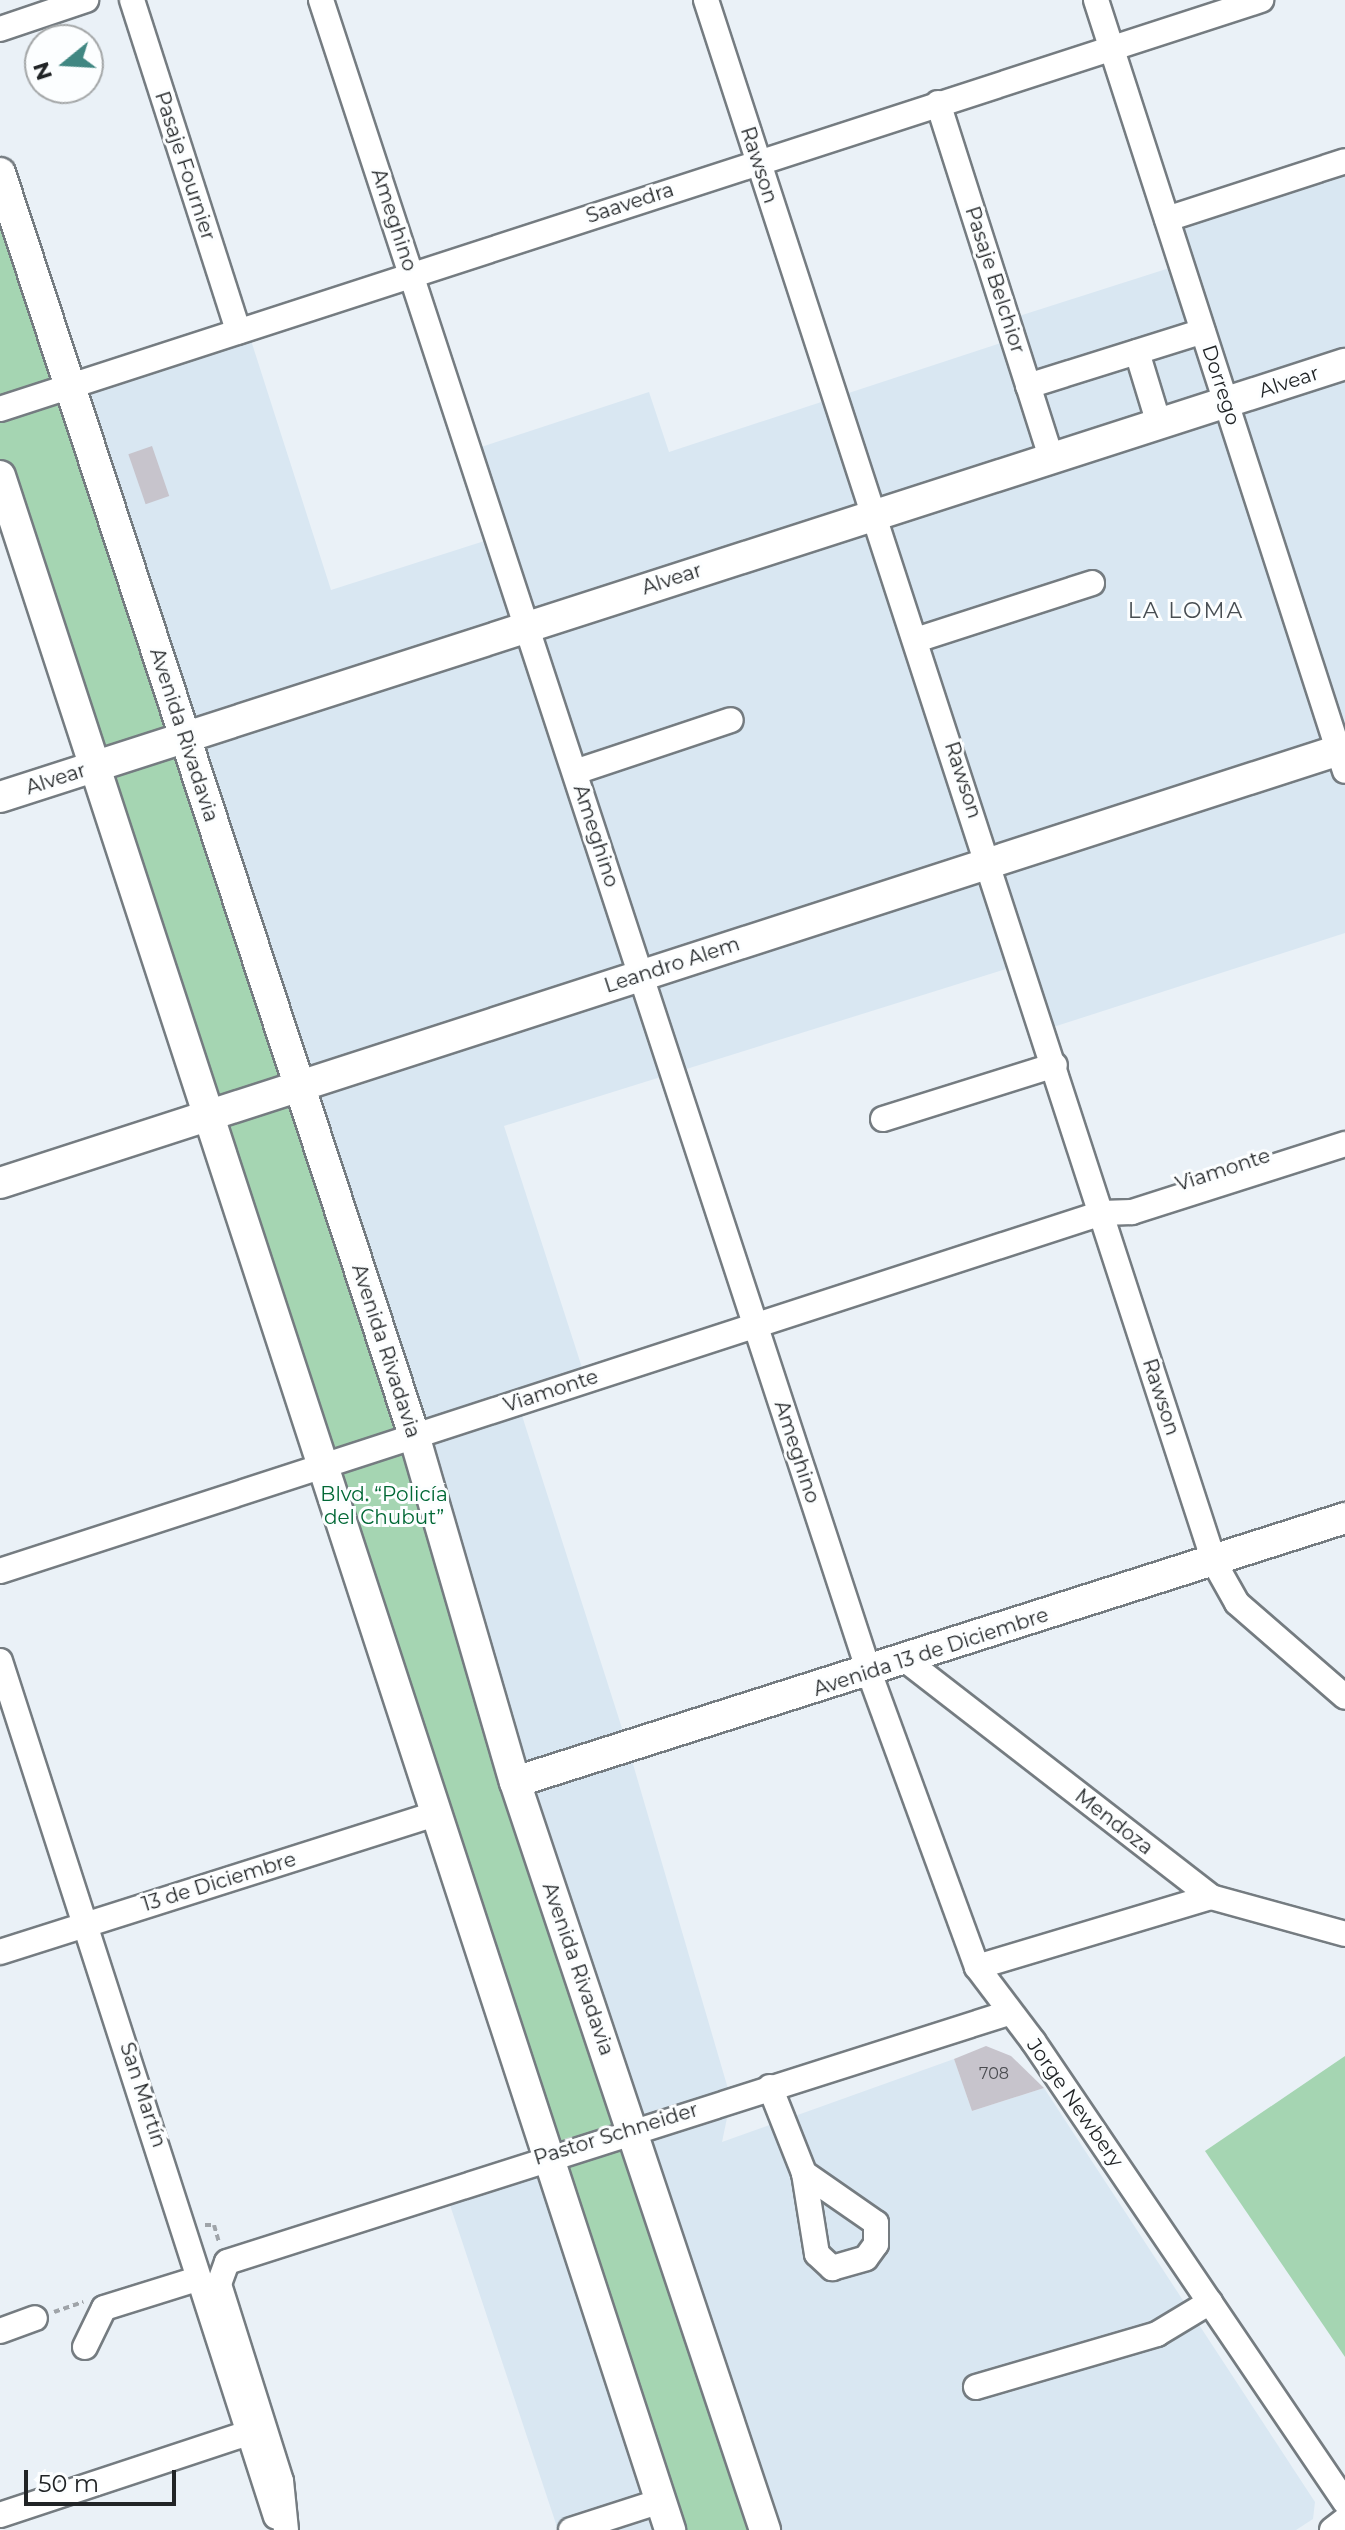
<!DOCTYPE html>
<meta charset="utf-8">
<style>
body{margin:0}
#map{position:relative;width:1345px;height:2530px;overflow:hidden;background:#eaf1f7;font-family:Montserrat,sans-serif}
div>[style]{position:absolute}
[style*='--x']{left:calc(var(--x)*1px);top:calc(var(--y)*1px);width:calc(var(--w)*1px);rotate:calc(var(--a)*1deg)}
.built>*{inset:0;background:#d9e7f2}
.green>*{inset:0;background:#a5d5b2}
.building>*{inset:0;background:#c7c4cc;transform-origin:0 0}
.path>*{height:4px;margin-top:-2px;transform-origin:0;background:repeating-linear-gradient(90deg,#9fa4a9 0 6px,transparent 0 10px)}
.roads{filter:drop-shadow(2px 0 #757c81) drop-shadow(-2px 0 #757c81) drop-shadow(0 2px #757c81) drop-shadow(0 -2px #757c81)}
.minor>*{height:24px;margin:-12px;padding:0 12px;transform-origin:12px;border-radius:12px;background:#fff}
.major>*{height:30px;margin:-15px;padding:0 15px;transform-origin:15px;border-radius:15px;background:#fff}
span{translate:-50% -50%;white-space:nowrap;text-align:center;line-height:1.15;-webkit-text-stroke:6px #fcfeff;paint-order:stroke}
.number-label{font-size:16px;color:#4a4c50}
.number-label span{-webkit-text-stroke-width:0}
.street-label{font-size:20px;color:#212426}
.park-label{font-size:20px;color:#016835}
.neighbourhood-label{font-size:22px;color:#484e53;letter-spacing:2px}
.north{position:absolute;left:24px;top:24px;width:80px;height:80px;box-sizing:border-box;background:#fcfeff;border:2px solid #a4a7a8;border-radius:50%;rotate:252deg;font-size:22px;font-weight:700;line-height:32px;text-align:center;color:#212426}
.north::after{content:'';display:block;margin:auto;width:28px;height:36px;background:#408782;clip-path:polygon(50% 0,100% 100%,50% 72%,0 100%)}
.scale{position:absolute;left:24px;top:2470px;width:152px;height:36px;box-sizing:border-box;border:4px solid #212426;border-top:0;padding-left:10px;font-size:24px;line-height:28px;white-space:nowrap;color:#212426;-webkit-text-stroke:6px #fcfeff;paint-order:stroke}
</style>
<div id="map">
<div class="built">
<i style="clip-path:polygon(1345px 161px,1345px 933px,1044px 1030px,1022px 964px,504px 1126px,586px 1380px,518px 1403px,628px 1747px,731px 2099px,722px 2142px,954px 2059px,972px 2111px,1044px 2088px,1315px 2502px,1313px 2519px,1296px 2530px,558px 2530px,445px 2190px,631px 2127px,69px 386px,247px 328px,331px 590px,497px 537px,469px 451px,649px 392px,669px 452px,1013px 339px,1007px 320px,1182px 264px,1167px 219px)"></i>
</div>
<div class="green">
<i style="clip-path:polygon(0 173px,765px 2530px,670px 2530px,0 476px)"></i>
<i style="clip-path:polygon(1345px 2056px,1345px 2357px,1205px 2151px)"></i>
</div>
<div class="building">
<i style="left:152px;top:446px;width:53px;height:25px;rotate:71deg"></i>
<i style="clip-path:polygon(986px 2046px,1011px 2056px,1044px 2088px,972px 2111px,954px 2059px)"></i>
</div>
<div class="path">
<i style="--x:205;--y:2225;--w:9;--a:0"></i>
<i style="--x:214;--y:2225;--w:19;--a:74"></i>
<i style="--x:54;--y:2312;--w:31;--a:-19"></i>
</div>
<div class="roads">
<div class="minor">
<i style="--x:132;--y:0;--w:348;--a:72.2"></i>
<i style="--x:321;--y:0;--w:1760;--a:71.85"></i>
<i style="--x:869;--y:1672;--w:314;--a:69.9"></i>
<i style="--x:977;--y:1967;--w:93;--a:52.9"></i>
<i style="--x:1033;--y:2041;--w:557;--a:55.91"></i>
<i style="--x:706;--y:0;--w:1643;--a:71.98"></i>
<i style="--x:1214;--y:1562;--w:47;--a:60.7"></i>
<i style="--x:1237;--y:1603;--w:143;--a:41"></i>
<i style="--x:1096;--y:0;--w:810;--a:72.1"></i>
<i style="--x:0;--y:29;--w:91;--a:-18.6"></i>
<i style="--x:938;--y:103;--w:373;--a:72.3"></i>
<i style="--x:1167;--y:219;--w:187;--a:-18"></i>
<i style="--x:1137;--y:352;--w:75;--a:73"></i>
<i style="--x:1028;--y:386;--w:183;--a:-17.4"></i>
<i style="--x:0;--y:409;--w:1326;--a:-17.97"></i>
<i style="--x:916;--y:640;--w:185;--a:-17.9"></i>
<i style="--x:575;--y:772;--w:164;--a:-18.4"></i>
<i style="--x:883;--y:1119;--w:180;--a:-17.4"></i>
<i style="--x:0;--y:1571;--w:1159;--a:-18"></i>
<i style="--x:1102;--y:1213;--w:30;--a:-2"></i>
<i style="--x:1132;--y:1212;--w:224;--a:-17.7"></i>
<i style="--x:0;--y:1661;--w:899;--a:72.13"></i>
<i style="--x:907;--y:1661;--w:385;--a:37.8"></i>
<i style="--x:1211;--y:1897;--w:139;--a:15.4"></i>
<i style="--x:0;--y:1952;--w:460;--a:-17.6"></i>
<i style="--x:977;--y:1967;--w:244;--a:-16.7"></i>
<i style="--x:770;--y:2087;--w:92;--a:68.4"></i>
<i style="--x:804;--y:2173;--w:82;--a:80.9"></i>
<i style="--x:817;--y:2254;--w:21;--a:43"></i>
<i style="--x:832;--y:2268;--w:35;--a:-16"></i>
<i style="--x:866;--y:2258;--w:17;--a:-54"></i>
<i style="--x:876;--y:2244;--w:21;--a:-90"></i>
<i style="--x:876;--y:2223;--w:88;--a:-145.2"></i>
<i style="--x:0;--y:2331;--w:37;--a:-20"></i>
<i style="--x:85;--y:2347;--w:43;--a:-64"></i>
<i style="--x:104;--y:2308;--w:97;--a:-17.3"></i>
<i style="--x:976;--y:2387;--w:189;--a:-16.3"></i>
<i style="--x:1157;--y:2334;--w:62;--a:-31.1"></i>
<i style="--x:0;--y:2515;--w:258;--a:-18.3"></i>
<i style="--x:286;--y:2530;--w:49;--a:-95.8"></i>
<i style="--x:281;--y:2481;--w:207;--a:-107.5"></i>
<i style="--x:219;--y:2284;--w:23;--a:-70"></i>
<i style="--x:227;--y:2262;--w:820;--a:-17.68"></i>
<i style="--x:571;--y:2530;--w:95;--a:-17.9"></i>
<i style="--x:1332;--y:2530;--w:16;--a:-38"></i>
</div>
<div class="major">
<i style="--x:0;--y:173;--w:1328;--a:71.84"></i>
<i style="--x:414;--y:1435;--w:361;--a:73.8"></i>
<i style="--x:515;--y:1782;--w:789;--a:71.52"></i>
<i style="--x:0;--y:476;--w:2161;--a:71.93"></i>
<i style="--x:0;--y:797;--w:1413;--a:-17.85"></i>
<i style="--x:0;--y:1183;--w:1414;--a:-17.92"></i>
<i style="--x:515;--y:1782;--w:871;--a:-17.64"></i>
</div>
</div>
<div class="number-label">
<span style="left:994px;top:2074px">708</span>
</div>
<div class="street-label">
<span style="left:759px;top:165px;rotate:72deg">Rawson</span>
<span style="left:185px;top:166px;rotate:72deg">Pasaje Fournier</span>
<span style="left:630px;top:203px;rotate:-18deg">Saavedra</span>
<span style="left:394px;top:220px;rotate:72deg">Ameghino</span>
<span style="left:995px;top:280px;rotate:72deg">Pasaje Belchior</span>
<span style="left:1289px;top:382px;rotate:-18deg">Alvear</span>
<span style="left:1221px;top:385px;rotate:72deg">Dorrego</span>
<span style="left:672px;top:579px;rotate:-18deg">Alvear</span>
<span style="left:184px;top:735px;rotate:72deg">Avenida Rivadavia</span>
<span style="left:56px;top:779px;rotate:-18deg">Alvear</span>
<span style="left:963px;top:780px;rotate:72deg">Rawson</span>
<span style="left:596px;top:836px;rotate:72deg">Ameghino</span>
<span style="left:672px;top:965px;rotate:-18deg">Leandro Alem</span>
<span style="left:1223px;top:1170px;rotate:-18deg">Viamonte</span>
<span style="left:386px;top:1351px;rotate:72deg">Avenida Rivadavia</span>
<span style="left:551px;top:1391px;rotate:-18deg">Viamonte</span>
<span style="left:1161px;top:1397px;rotate:72deg">Rawson</span>
<span style="left:797px;top:1452px;rotate:72deg">Ameghino</span>
<span style="left:931px;top:1652px;rotate:-18deg">Avenida 13 de Diciembre</span>
<span style="left:1114px;top:1822px;rotate:38deg">Mendoza</span>
<span style="left:219px;top:1882px;rotate:-17deg">13 de Diciembre</span>
<span style="left:578px;top:1969px;rotate:71deg">Avenida Rivadavia</span>
<span style="left:143px;top:2095px;rotate:72deg">San Martín</span>
<span style="left:1075px;top:2103px;rotate:55deg">Jorge Newbery</span>
<span style="left:616px;top:2134px;rotate:-17deg">Pastor Schneider</span>
</div>
<div class="park-label">
<span style="left:384px;top:1506px">Blvd. “Policía<br>del Chubut”</span>
</div>
<div class="neighbourhood-label">
<span style="left:1186px;top:611px">LA LOMA</span>
</div>
<div class="north">N</div>
<div class="scale">50 m</div>
</div>
